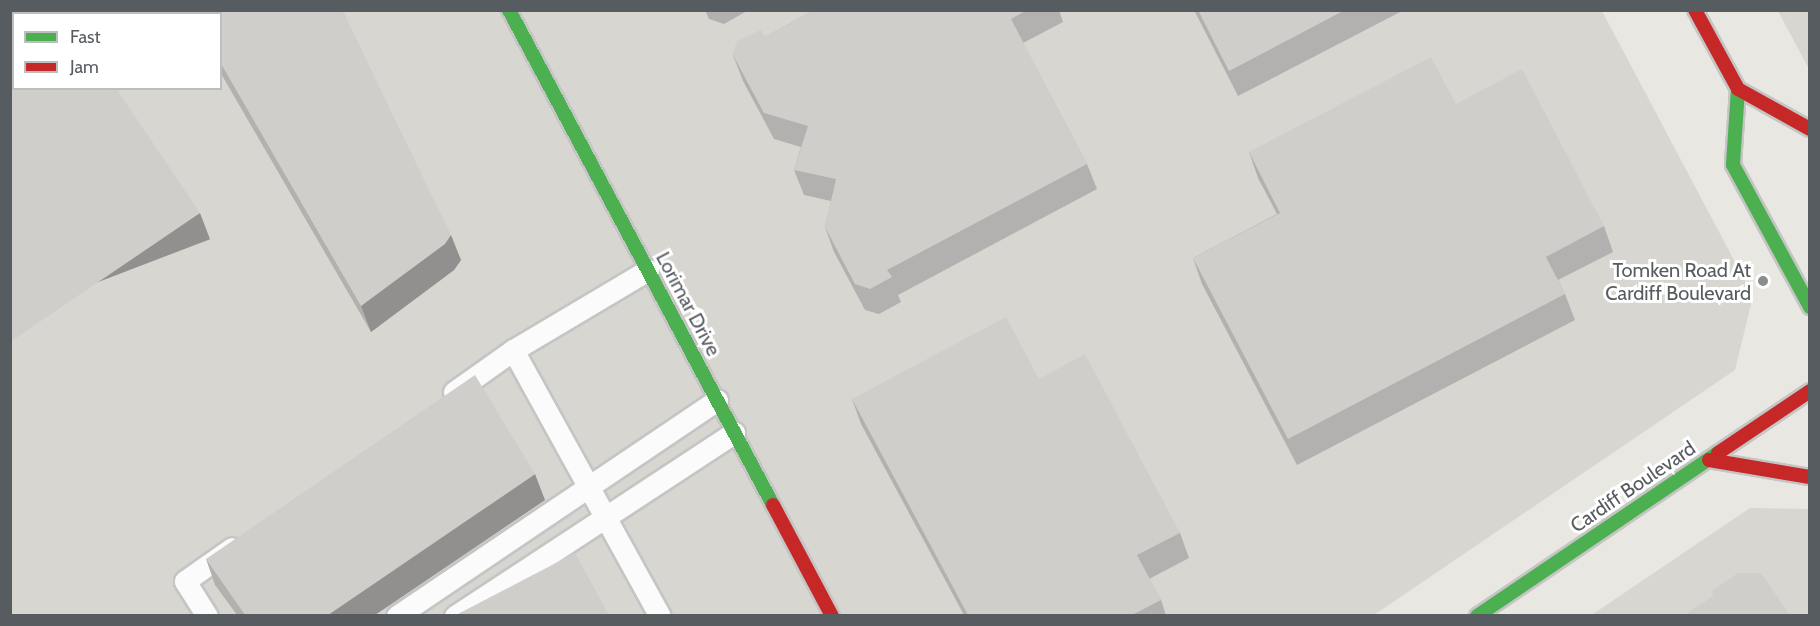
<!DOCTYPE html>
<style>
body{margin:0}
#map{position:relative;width:1820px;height:626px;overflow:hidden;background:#e8e7e2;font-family:Cabin,sans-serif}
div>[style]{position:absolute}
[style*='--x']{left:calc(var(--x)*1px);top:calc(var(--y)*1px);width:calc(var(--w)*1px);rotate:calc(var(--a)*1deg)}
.industrial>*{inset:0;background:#d8d6d1}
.roads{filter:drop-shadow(2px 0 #c4c5c4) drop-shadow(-2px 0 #c4c5c4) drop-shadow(0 2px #c4c5c4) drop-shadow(0 -2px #c4c5c4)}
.lane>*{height:21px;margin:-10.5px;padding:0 10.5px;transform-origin:10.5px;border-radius:10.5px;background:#fcfbfb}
.fast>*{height:14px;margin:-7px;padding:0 7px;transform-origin:7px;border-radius:7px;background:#4caf50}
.jam>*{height:14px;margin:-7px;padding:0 7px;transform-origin:7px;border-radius:7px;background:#c62828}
.wall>*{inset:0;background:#b2b1af}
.shaded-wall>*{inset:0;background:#91908e;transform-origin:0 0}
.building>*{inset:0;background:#cfcecb}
.dots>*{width:16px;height:16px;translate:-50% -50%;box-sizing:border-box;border:3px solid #fff;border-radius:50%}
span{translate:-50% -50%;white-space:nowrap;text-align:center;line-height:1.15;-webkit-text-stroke:6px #fff;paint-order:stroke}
.poi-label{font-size:20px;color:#575c61}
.right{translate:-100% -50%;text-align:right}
.street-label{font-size:20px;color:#575c61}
.frame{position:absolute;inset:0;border:12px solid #575c61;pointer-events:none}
.legend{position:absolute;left:12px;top:12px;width:210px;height:78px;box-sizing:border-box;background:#fff;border:2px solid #bcbec0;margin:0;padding:8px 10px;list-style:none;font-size:18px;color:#575c61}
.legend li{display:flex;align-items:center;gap:12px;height:30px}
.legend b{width:30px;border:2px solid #bcbec0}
</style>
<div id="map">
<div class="industrial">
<i style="clip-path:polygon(evenodd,10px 11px,1602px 11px,1753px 296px,1735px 370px,1374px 615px,11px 615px,10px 11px,14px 14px,220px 14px,220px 88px,14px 88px,14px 14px)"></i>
<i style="clip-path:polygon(1778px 11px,1809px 11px,1809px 69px)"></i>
<i style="clip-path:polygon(1750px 508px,1809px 509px,1809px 615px,1590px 616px)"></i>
</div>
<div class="roads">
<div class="lane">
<i style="--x:648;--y:270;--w:157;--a:149.3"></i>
<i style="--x:513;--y:350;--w:304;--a:61.1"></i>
<i style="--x:454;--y:392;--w:72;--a:-35.4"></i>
<i style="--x:207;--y:616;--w:41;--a:-122.2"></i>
<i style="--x:185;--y:581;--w:57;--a:-35.1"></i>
<i style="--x:397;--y:616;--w:386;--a:-34"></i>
<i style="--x:455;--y:616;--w:334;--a:-33.3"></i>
</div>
<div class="fast">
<i style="--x:509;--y:10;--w:561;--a:61.93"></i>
<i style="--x:1738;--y:89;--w:76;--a:93.8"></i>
<i style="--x:1733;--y:165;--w:162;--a:61.5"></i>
<i style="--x:1477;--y:616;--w:291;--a:-34.1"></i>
</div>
<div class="jam">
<i style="--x:1695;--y:10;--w:90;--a:61.4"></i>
<i style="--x:1738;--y:89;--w:82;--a:29.1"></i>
<i style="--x:1718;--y:453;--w:111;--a:-34"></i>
<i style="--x:1709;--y:460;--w:102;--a:9.6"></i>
<i style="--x:773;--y:505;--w:126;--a:62"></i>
</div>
</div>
<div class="wall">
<i style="clip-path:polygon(146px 10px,184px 10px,178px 14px,148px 14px)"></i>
<i style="clip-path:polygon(185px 10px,342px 10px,461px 260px,454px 270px,371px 332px,220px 72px,220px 14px,187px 14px)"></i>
<i style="clip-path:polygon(705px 10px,747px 10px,747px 11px,724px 24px,709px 19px)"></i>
<i style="clip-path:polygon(814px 10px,1059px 10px,1063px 22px,1023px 43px,1087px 164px,1097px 189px,898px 295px,901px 302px,879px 314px,865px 310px,834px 252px,825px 227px,831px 201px,804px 195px,794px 170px,801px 147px,774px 139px,743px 81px,733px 55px,765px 37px)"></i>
<i style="clip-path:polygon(1194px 10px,1404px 10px,1238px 96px)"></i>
<i style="clip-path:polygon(1456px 104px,1604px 226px,1613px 252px,1558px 280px,1565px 294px,1575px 320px,1297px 465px,1202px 284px,1193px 258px,1277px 214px,1258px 178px,1249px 152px)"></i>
<i style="clip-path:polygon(1039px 379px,1180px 533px,1189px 558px,1149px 579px,1161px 600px,1166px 615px,964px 615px,861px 424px,852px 399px)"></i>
<i style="clip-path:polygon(545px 500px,375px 615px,237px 615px,215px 585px,206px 559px)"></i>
</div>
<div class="shaded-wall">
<i style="left:200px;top:213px;width:28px;height:230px;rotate:69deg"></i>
<i style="clip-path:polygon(451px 235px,461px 260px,454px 270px,371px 332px,361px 306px)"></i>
<i style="clip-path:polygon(535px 474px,545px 500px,375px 615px,328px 615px)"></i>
</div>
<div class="building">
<i style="clip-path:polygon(50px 10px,63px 10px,65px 14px,45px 14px)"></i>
<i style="clip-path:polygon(191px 10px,342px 10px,451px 235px,445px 244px,361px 306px,220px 62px,220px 14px,192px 14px)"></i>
<i style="clip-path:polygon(814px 10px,1027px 10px,1011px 19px,1087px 164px,887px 270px,892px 277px,870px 289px,855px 284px,825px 227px,836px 179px,794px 170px,808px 126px,764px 113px,733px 55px,737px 41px,761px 30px,765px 37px)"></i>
<i style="clip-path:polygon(1198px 10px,1345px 10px,1229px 71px)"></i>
<i style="clip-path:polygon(14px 35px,14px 88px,116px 88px,200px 213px,10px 342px,10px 37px)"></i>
<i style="clip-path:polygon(1431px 57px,1456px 104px,1522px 69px,1604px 226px,1546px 257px,1565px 294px,1288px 439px,1193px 258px,1280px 213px,1249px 152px)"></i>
<i style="clip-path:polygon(1006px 317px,1039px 379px,1085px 354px,1180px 533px,1137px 555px,1161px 600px,1132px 615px,968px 615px,852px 399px)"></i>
<i style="clip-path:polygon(475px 375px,535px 474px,328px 615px,245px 615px,206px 559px)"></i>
<i style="clip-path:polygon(575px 553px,609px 615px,456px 615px)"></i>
<i style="clip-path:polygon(1738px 573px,1761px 573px,1790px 615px,1684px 615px,1713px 596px,1712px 591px)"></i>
</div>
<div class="dots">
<i style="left:1763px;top:281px;background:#8a8d8e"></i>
</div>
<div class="poi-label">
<span class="right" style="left:1751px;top:282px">Tomken Road At<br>Cardiff Boulevard</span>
</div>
<div class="street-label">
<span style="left:688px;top:304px;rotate:62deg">Lorimar Drive</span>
<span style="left:1633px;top:487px;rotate:-34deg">Cardiff Boulevard</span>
</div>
<div class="frame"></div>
<ul class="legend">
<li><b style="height:8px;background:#4caf50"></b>Fast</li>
<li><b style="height:8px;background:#c62828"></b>Jam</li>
</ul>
</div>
